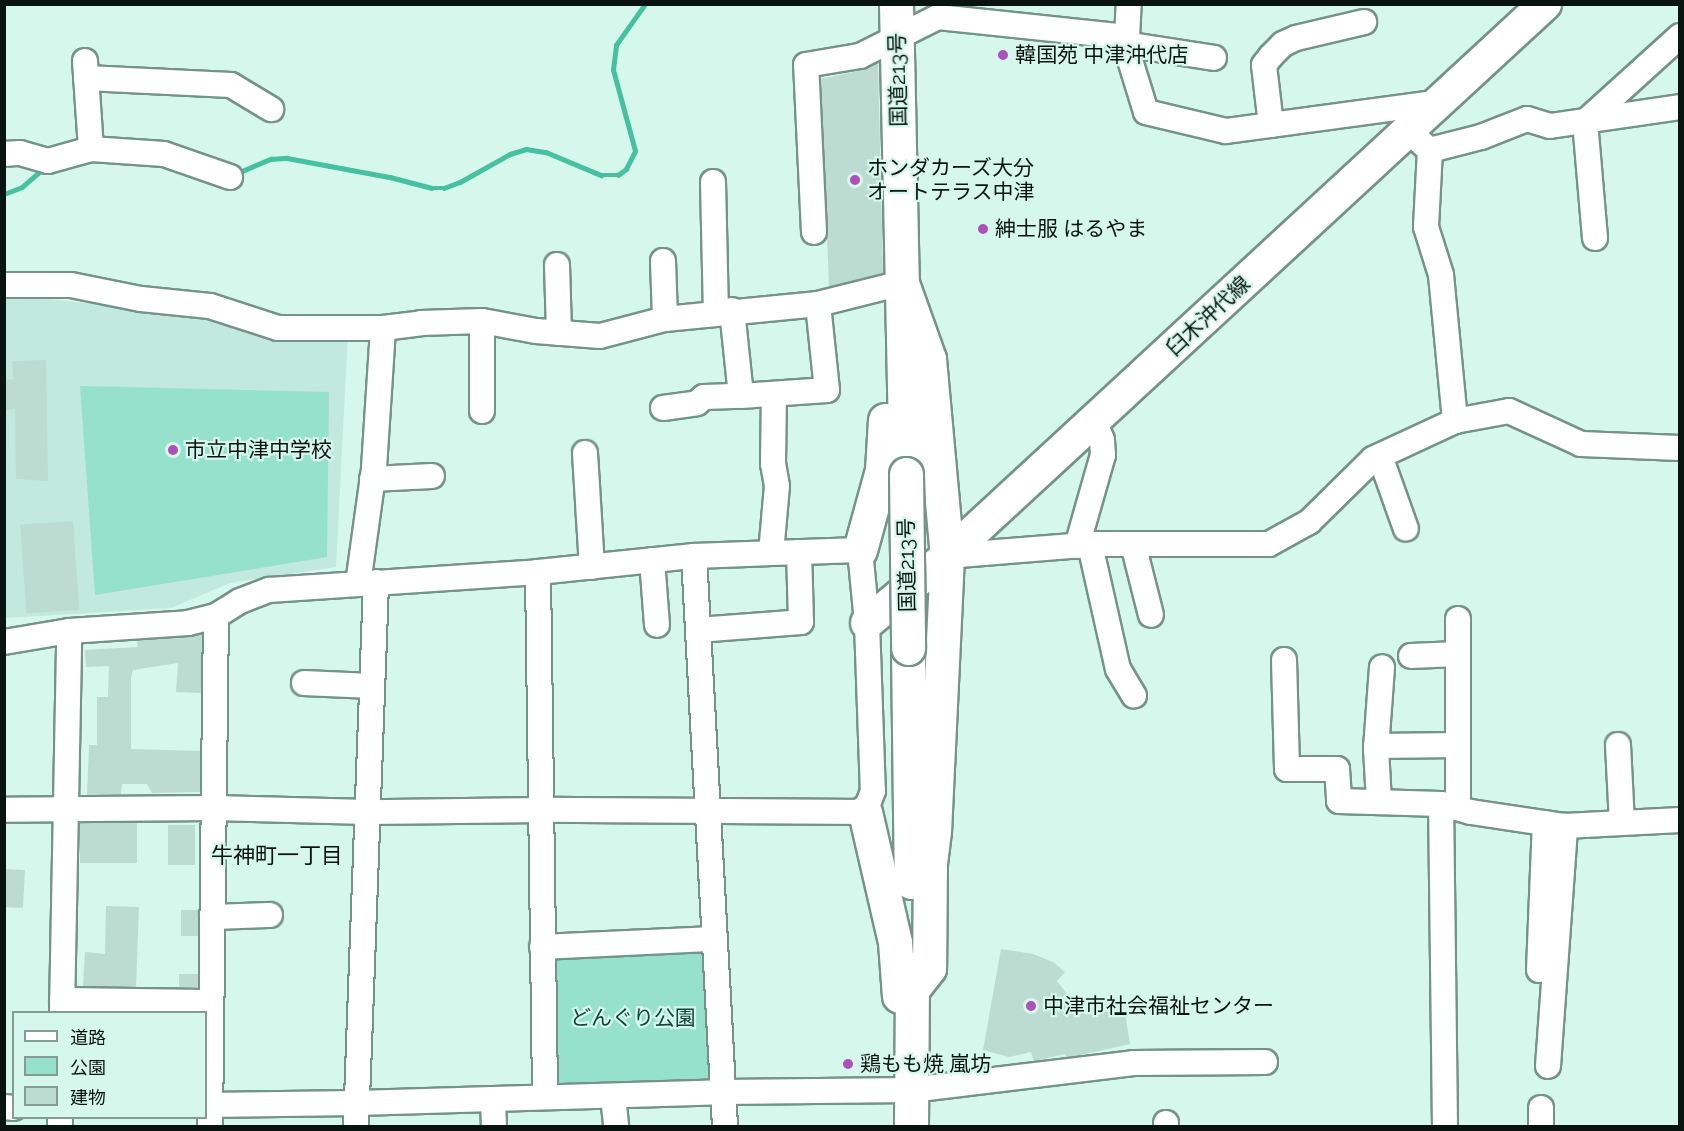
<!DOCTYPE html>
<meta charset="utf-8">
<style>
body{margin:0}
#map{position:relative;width:1684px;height:1131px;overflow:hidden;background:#d6f7ec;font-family:Raleway,"Noto Sans JP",sans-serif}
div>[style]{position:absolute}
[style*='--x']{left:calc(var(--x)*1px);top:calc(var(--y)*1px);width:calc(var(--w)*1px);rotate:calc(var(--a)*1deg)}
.built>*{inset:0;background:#c1e9dd}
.green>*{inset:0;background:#95e1cb}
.stream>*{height:4.5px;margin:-2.25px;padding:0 2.25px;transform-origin:2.25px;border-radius:2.25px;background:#45c0a1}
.building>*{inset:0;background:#bcdcd1;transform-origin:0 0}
.roads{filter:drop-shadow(2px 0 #75938a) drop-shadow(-2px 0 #75938a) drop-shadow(0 2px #75938a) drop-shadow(0 -2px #75938a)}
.minor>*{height:24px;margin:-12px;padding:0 12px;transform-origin:12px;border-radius:12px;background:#fff}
.major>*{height:32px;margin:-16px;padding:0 16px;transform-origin:16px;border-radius:16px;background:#fff}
.highway>*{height:33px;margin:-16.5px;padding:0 16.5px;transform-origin:16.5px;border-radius:16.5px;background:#fff}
.bridges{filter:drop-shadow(2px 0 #75938a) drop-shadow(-2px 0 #75938a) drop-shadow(0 2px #75938a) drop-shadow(0 -2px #75938a)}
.highway-bridge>*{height:33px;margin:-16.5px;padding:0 16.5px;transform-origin:16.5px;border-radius:16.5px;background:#fff}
.dots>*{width:16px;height:16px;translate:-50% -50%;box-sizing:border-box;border:3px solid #d6f7ec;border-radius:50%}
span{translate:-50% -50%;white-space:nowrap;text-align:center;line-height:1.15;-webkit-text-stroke:4.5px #d6f7ec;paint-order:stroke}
.poi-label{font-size:21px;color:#091411}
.left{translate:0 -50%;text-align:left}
.street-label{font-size:21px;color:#091411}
.park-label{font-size:21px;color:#104539}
.neighbourhood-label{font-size:22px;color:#091411}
.frame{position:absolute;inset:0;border:6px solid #091411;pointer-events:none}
.legend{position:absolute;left:12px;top:1011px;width:195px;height:108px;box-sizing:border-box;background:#d6f7ec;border:2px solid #849c94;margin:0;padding:8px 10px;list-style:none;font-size:18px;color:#091411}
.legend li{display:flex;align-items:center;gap:12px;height:30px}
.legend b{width:30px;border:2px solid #849c94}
</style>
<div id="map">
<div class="built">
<i style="clip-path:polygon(5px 294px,348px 333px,336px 567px,230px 583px,171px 608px,5px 618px)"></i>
</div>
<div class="green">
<i style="clip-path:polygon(80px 386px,329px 392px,327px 557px,95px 595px)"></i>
<i style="clip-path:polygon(702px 947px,711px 957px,717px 1077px,706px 1086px,564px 1089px,552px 1077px,549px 960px,561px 949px)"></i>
</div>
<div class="stream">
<i style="--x:235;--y:174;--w:39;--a:-23"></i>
<i style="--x:271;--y:159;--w:16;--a:-4"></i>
<i style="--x:287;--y:158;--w:105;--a:10.5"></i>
<i style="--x:390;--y:177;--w:43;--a:14.7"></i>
<i style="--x:432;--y:188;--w:12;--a:0"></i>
<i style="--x:444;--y:188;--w:17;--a:-21"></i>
<i style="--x:460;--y:182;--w:57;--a:-29.2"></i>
<i style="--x:510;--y:154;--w:17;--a:-17"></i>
<i style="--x:526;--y:149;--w:20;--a:9"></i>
<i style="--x:546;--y:152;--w:60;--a:22.7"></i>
<i style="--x:601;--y:175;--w:17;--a:0"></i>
<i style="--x:618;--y:175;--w:10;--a:-37"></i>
<i style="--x:626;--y:169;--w:20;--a:-63"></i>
<i style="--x:635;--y:151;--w:84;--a:-105.2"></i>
<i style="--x:613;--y:70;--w:25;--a:-83"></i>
<i style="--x:616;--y:45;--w:50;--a:-54.7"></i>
<i style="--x:4;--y:194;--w:19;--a:-21"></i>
<i style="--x:22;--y:187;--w:29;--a:-41"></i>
</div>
<div class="building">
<i style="clip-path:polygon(878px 63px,883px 273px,829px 287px,821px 79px,863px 70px)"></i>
<i style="clip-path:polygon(46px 360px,48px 481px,16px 479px,15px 409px,4px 410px,4px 380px,13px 379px,12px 361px)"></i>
<i style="left:73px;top:521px;width:89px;height:53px;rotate:86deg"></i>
<i style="clip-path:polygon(202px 634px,201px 693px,176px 692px,178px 663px,133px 670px,131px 678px,131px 749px,200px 751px,200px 792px,152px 793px,147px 784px,122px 784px,121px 795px,87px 795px,89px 745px,97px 745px,97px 697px,108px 697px,109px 666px,86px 667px,85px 650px,138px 647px,137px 641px)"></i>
<i style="left:137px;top:823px;width:40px;height:57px;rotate:90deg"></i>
<i style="left:168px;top:825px;width:27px;height:40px"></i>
<i style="left:5px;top:869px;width:20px;height:38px;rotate:3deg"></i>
<i style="clip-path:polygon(106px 906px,139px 907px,136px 987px,83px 986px,85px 952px,105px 954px)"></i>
<i style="left:181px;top:910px;width:17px;height:26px"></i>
<i style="clip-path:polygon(1001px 949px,1033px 954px,1053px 962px,1065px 972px,1057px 981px,1067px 994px,1072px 1012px,1123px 1000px,1130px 1044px,1076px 1056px,1066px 1057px,1065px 1054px,1034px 1061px,1031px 1052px,1009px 1057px,983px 1050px)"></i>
<i style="left:179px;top:974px;width:19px;height:13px"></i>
</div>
<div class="roads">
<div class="minor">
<i style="--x:1127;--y:37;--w:33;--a:-87"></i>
<i style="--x:1125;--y:44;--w:90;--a:8.9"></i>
<i style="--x:85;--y:61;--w:88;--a:86.1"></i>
<i style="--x:86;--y:78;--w:145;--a:2.8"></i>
<i style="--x:231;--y:85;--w:47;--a:31"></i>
<i style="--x:1271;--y:125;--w:60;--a:-96.7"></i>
<i style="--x:1264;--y:65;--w:11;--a:-52"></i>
<i style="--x:1271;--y:56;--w:17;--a:-45"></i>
<i style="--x:1283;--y:44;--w:14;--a:-25"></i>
<i style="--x:1296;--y:38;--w:70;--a:-13.2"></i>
<i style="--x:1409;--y:132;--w:28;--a:41"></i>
<i style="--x:1430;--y:150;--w:53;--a:-14.3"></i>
<i style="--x:1481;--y:137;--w:49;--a:-21.4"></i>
<i style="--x:1527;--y:119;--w:24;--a:17"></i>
<i style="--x:1550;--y:126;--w:131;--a:-8.3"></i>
<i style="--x:1430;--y:150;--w:77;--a:93"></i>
<i style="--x:1426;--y:227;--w:50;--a:72.6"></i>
<i style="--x:1441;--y:275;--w:147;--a:84.5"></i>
<i style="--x:4;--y:154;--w:16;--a:-4"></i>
<i style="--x:20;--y:153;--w:29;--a:16"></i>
<i style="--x:48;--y:161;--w:45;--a:-15.6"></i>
<i style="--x:91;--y:149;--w:73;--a:3.9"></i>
<i style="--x:164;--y:154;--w:70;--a:19.2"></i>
<i style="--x:713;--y:182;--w:130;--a:88.7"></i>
<i style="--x:814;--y:232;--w:167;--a:-92.7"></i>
<i style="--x:806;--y:65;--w:55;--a:-9.5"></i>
<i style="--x:860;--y:56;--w:87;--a:-26.6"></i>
<i style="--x:938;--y:17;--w:190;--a:6"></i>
<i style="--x:1127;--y:37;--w:7;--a:106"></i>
<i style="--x:1125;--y:44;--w:71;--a:72.8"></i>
<i style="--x:1146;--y:112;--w:82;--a:13.4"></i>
<i style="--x:1226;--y:131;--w:217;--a:-7.7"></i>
<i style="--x:1595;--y:238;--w:116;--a:-94.9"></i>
<i style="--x:1585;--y:122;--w:128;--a:-42.2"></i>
<i style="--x:663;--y:261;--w:58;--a:88"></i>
<i style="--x:557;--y:265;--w:68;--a:88.3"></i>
<i style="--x:4;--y:285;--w:67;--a:0"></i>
<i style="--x:71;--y:285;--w:71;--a:11.3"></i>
<i style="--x:141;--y:299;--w:69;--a:5.8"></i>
<i style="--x:210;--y:306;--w:71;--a:17.9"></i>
<i style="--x:278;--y:328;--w:105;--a:0"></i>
<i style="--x:383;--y:328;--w:38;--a:-7"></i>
<i style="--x:421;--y:323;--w:61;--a:-1.9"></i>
<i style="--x:482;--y:321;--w:55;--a:10.5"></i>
<i style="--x:536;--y:331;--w:64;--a:4.5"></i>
<i style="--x:600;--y:336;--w:67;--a:-14.7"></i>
<i style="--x:665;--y:319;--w:154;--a:-5.6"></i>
<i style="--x:818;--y:304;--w:87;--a:-14"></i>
<i style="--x:732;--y:310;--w:86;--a:84"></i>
<i style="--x:741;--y:396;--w:86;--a:-4"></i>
<i style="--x:827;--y:390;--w:86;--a:-96"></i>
<i style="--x:482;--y:321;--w:90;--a:90"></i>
<i style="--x:663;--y:408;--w:34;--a:-8"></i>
<i style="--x:697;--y:403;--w:9;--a:-41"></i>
<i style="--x:704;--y:397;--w:37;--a:-2"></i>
<i style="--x:585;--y:453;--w:114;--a:86.5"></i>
<i style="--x:1380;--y:456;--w:77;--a:70.4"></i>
<i style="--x:372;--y:479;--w:60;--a:-2.9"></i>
<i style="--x:1133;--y:544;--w:73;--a:75.8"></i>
<i style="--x:1090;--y:545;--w:127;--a:77.3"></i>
<i style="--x:1118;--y:669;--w:31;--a:59"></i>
<i style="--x:1077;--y:546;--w:95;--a:-74.1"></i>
<i style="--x:1103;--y:455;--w:15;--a:-94"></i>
<i style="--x:1102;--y:440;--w:21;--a:-113"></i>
<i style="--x:771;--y:553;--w:67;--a:-84.9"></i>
<i style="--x:777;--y:486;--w:22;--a:-100"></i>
<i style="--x:773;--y:464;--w:70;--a:-89.2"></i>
<i style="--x:694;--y:556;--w:571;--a:86.89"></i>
<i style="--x:947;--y:556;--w:148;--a:-4.6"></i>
<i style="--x:1095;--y:544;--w:174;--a:0"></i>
<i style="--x:1269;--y:544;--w:46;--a:-28.8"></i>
<i style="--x:1309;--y:522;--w:90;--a:-44.5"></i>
<i style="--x:1373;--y:459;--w:90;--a:-24.9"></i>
<i style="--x:1455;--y:421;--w:55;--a:-10.5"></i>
<i style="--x:1509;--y:411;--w:79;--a:24.6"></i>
<i style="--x:1581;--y:444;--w:99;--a:2.3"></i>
<i style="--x:652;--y:560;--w:65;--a:85.6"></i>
<i style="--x:538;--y:572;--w:524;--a:89.23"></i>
<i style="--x:358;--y:584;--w:117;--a:-82.1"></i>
<i style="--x:374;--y:468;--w:140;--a:-86.3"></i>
<i style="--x:1458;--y:619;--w:189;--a:90"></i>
<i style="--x:698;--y:630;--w:103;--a:-4.4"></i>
<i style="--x:801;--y:622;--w:70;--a:-91.6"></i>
<i style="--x:4;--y:642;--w:66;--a:-9.6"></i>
<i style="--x:69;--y:631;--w:119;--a:-3.8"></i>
<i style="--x:188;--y:623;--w:29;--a:-14"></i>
<i style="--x:216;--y:616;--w:28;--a:-32"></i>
<i style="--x:240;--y:601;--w:31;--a:-21"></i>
<i style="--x:269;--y:590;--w:270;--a:-3.8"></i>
<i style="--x:538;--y:572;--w:157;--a:-5.9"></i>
<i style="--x:694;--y:556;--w:166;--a:-2.1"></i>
<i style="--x:860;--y:550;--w:73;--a:84.5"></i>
<i style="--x:867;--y:623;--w:168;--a:88"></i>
<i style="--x:873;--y:791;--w:22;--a:111"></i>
<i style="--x:865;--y:812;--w:323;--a:-179.6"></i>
<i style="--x:542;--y:810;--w:174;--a:179.3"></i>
<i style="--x:368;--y:812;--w:155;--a:-178.5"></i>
<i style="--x:213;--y:808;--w:209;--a:179.5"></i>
<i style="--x:1411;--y:656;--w:47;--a:-2.4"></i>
<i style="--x:1284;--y:660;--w:109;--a:88.4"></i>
<i style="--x:1287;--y:769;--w:50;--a:0"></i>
<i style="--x:1337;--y:769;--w:32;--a:86"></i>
<i style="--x:1339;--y:801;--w:102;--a:1.7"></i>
<i style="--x:304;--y:683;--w:68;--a:2.5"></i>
<i style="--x:1618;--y:745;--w:78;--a:87.1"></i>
<i style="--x:1376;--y:746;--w:82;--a:-0.7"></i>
<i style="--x:1379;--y:802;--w:53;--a:-93.2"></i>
<i style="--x:1376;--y:749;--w:82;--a:-85.8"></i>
<i style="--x:212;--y:917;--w:58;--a:-2"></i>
<i style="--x:542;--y:947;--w:171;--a:-2.7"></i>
<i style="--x:1539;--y:970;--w:147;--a:-87.7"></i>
<i style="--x:62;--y:1000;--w:149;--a:0.8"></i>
<i style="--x:62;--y:1012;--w:381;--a:-88.9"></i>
<i style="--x:1548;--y:1066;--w:241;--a:-85.9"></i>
<i style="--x:613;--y:1096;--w:30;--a:84"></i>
<i style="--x:493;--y:1099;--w:27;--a:88"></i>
<i style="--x:206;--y:1105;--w:151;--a:-0.8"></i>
<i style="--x:357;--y:1103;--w:366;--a:-1.7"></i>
<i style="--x:723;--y:1092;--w:188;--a:-0.6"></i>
<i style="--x:911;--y:1090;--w:224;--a:-6.9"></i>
<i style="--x:1133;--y:1063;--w:132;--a:-0.4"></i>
<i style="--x:4;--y:1107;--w:10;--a:6"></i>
<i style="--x:1541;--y:1108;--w:18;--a:90"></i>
<i style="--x:60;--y:1126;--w:8;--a:-90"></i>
<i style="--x:210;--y:1126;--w:510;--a:-89.33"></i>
<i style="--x:356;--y:1126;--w:544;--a:-87.89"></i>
<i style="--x:1166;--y:1126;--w:3;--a:-90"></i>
<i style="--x:1445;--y:1126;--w:322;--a:-90.7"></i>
<i style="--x:1441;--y:804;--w:31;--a:15"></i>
<i style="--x:1471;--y:812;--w:95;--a:8.5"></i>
<i style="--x:1565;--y:826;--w:115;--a:-3"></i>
</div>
<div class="major">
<i style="--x:867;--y:623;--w:104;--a:-39.9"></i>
<i style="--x:947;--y:556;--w:814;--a:-42.71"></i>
</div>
<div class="highway">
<i style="--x:896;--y:4;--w:470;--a:88.8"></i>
<i style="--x:902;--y:283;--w:81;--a:70.4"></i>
<i style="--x:929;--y:359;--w:198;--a:84.8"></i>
<i style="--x:947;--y:556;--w:275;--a:92.7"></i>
<i style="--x:934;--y:831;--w:31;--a:97"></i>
<i style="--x:930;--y:862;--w:106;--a:90.5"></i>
<i style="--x:929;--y:968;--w:28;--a:128"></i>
<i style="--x:860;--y:550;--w:83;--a:-74.6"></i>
<i style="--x:882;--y:470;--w:50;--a:-86.6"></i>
<i style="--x:908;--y:648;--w:234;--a:89.3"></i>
<i style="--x:865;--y:812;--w:133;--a:77"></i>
<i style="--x:895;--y:942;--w:54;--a:85.8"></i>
<i style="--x:911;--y:1126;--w:157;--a:-89.6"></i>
</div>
</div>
<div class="bridges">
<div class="highway-bridge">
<i style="--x:906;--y:474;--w:174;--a:89.3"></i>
</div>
</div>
<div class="dots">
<i style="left:1003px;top:55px;background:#ae50b9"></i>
<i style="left:855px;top:180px;background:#ae50b9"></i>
<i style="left:983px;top:229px;background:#ae50b9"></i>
<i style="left:173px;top:450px;background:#ae50b9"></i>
<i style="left:1031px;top:1006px;background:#ae50b9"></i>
<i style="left:848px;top:1064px;background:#ae50b9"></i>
</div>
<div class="poi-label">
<span class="left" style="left:1015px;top:55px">韓国苑 中津沖代店</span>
<span class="left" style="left:867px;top:180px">ホンダカーズ大分<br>オートテラス中津</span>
<span class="left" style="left:995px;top:229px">紳士服 はるやま</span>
<span class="left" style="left:185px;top:450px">市立中津中学校</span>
<span class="left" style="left:1043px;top:1006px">中津市社会福祉センター</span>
<span class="left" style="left:860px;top:1064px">鶏もも焼 嵐坊</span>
</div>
<div class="street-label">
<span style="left:898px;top:80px;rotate:-91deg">国道213号</span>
<span style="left:1208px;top:316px;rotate:-43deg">臼木沖代線</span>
<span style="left:907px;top:565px;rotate:-91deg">国道213号</span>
</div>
<div class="park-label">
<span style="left:633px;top:1018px">どんぐり公園</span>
</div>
<div class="neighbourhood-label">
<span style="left:277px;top:856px">牛神町一丁目</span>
</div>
<div class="frame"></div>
<ul class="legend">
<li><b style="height:8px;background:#fff"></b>道路</li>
<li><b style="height:16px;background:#95e1cb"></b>公園</li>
<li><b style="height:16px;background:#bcdcd1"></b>建物</li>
</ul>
</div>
